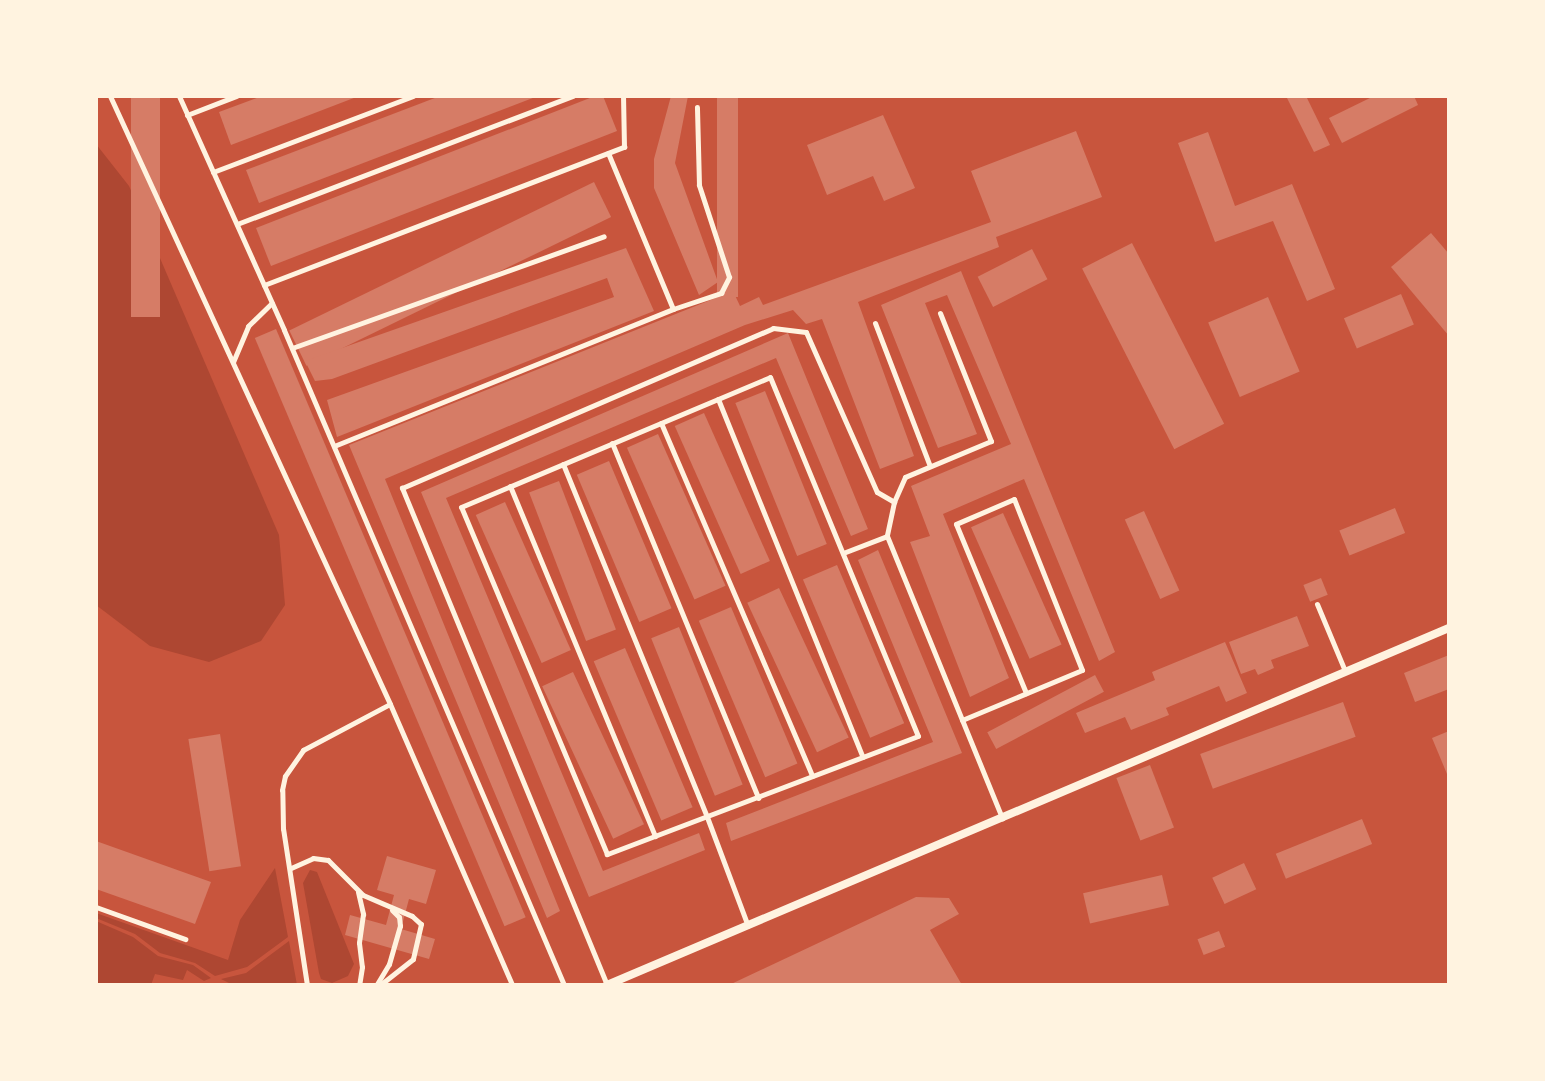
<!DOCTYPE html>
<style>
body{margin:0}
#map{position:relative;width:1545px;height:1081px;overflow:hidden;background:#c8553d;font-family:Inter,sans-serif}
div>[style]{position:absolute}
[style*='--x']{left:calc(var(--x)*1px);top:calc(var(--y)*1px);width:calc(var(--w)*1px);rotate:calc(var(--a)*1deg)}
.green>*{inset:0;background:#ae4732}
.building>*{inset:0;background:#d67c66;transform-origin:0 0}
.service>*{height:5px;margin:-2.5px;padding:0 2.5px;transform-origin:2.5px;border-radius:2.5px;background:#fff3e0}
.minor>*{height:8px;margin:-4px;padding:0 4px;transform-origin:4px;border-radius:4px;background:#fff3e0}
span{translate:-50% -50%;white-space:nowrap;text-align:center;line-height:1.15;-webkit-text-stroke:6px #fff3e0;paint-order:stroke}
.frame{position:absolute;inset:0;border:98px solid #fff3e0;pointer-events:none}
</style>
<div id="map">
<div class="green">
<i style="clip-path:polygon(96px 144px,129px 186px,279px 535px,285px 605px,261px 641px,209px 662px,150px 646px,96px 605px)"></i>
<i style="clip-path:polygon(275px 868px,288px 937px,247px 967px,215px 976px,195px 963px,160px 953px,135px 934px,96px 918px,96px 913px,228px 960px,240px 920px)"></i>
<i style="clip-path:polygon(310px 870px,317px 872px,354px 964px,348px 976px,332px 983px,321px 979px,319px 973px,303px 883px)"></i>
<i style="clip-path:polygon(96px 921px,133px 937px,158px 956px,193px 965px,211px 978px,204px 981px,187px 970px,183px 980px,155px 974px,151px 985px,96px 983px)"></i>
<i style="clip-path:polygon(289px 941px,297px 985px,233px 985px,221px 979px,246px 973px)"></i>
</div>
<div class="building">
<i style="left:131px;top:96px;width:29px;height:221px"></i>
<i style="clip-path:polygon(262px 96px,359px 96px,231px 145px,219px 112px)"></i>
<i style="clip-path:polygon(440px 96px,538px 96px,259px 203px,246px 170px)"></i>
<i style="clip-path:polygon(595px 96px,603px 96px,617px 131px,271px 266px,256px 228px)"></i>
<i style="clip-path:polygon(671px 96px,688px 96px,675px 163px,718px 282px,699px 295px,654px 188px,654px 159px)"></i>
<i style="left:717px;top:96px;width:21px;height:201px"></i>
<i style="clip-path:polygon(1286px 96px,1306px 96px,1330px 145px,1314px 152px)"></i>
<i style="clip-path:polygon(1374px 96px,1414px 96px,1418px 105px,1342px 143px,1329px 118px)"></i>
<i style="clip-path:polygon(883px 115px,915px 188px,884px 201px,873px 176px,827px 195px,807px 145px)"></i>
<i style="clip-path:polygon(1076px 131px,1102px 197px,996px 237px,999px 247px,858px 302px,914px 456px,880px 469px,822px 319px,806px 324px,793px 310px,745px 325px,385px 479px,560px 911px,547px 918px,349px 445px,733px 291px,740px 306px,759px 297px,763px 305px,991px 222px,971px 171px)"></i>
<i style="clip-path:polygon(1208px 132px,1235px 206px,1292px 184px,1335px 289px,1307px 301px,1273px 221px,1215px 242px,1178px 143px)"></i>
<i style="left:594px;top:182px;width:39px;height:339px;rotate:64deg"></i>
<i style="clip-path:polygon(1431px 233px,1449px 254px,1449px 336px,1391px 267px)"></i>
<i style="left:1132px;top:243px;width:203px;height:56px;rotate:63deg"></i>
<i style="clip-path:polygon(626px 248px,654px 311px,337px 437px,327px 400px,614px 297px,607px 278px,332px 379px,315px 381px,305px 361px)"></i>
<i style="left:1032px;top:249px;width:34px;height:61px;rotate:63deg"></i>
<i style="clip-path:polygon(961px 271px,1115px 652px,1099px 661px,1024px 479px,943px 514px,1009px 678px,970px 697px,910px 542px,930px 536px,911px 486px,1011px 444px,947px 295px,925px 303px,977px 434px,938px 448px,881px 305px)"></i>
<i style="left:1401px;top:294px;width:33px;height:62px;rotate:67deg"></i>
<i style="left:1268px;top:297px;width:81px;height:65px;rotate:67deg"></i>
<i style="left:276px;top:329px;width:639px;height:23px;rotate:67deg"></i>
<i style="clip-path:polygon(788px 333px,868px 529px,851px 536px,776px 358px,446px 498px,603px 871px,699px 833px,705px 850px,589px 897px,421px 492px)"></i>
<i style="left:765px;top:391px;width:165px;height:32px;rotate:68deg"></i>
<i style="left:704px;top:413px;width:162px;height:32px;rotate:66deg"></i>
<i style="left:658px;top:434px;width:166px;height:34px;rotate:66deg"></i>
<i style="left:609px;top:461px;width:160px;height:35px;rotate:67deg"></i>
<i style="left:559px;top:481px;width:159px;height:32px;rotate:69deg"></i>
<i style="left:505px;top:502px;width:162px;height:32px;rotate:66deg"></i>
<i style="left:1395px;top:508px;width:27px;height:60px;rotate:68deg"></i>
<i style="left:1144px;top:511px;width:87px;height:21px;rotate:66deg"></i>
<i style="left:1003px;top:513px;width:144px;height:35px;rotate:66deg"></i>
<i style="clip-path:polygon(878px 550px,962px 753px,731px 841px,726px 823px,933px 742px,858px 560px)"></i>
<i style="left:837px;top:565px;width:172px;height:37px;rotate:67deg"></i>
<i style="left:1321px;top:578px;width:18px;height:19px;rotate:68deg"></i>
<i style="left:779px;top:588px;width:165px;height:35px;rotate:65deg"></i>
<i style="left:731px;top:607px;width:170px;height:35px;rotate:67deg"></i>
<i style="clip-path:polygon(1297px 616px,1309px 646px,1271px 660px,1274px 668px,1258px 675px,1255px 669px,1241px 674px,1229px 642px)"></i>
<i style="left:679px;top:627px;width:170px;height:30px;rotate:68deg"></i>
<i style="clip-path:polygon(1225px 642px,1247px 693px,1226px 702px,1219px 686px,1166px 708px,1169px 715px,1131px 730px,1125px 717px,1085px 733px,1076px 713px,1155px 680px,1152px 672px)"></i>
<i style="left:625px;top:648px;width:173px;height:34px;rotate:67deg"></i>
<i style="clip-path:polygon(1449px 655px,1449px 689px,1415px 702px,1404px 673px)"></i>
<i style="left:573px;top:672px;width:168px;height:34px;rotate:65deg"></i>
<i style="left:1095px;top:675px;width:19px;height:122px;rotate:62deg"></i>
<i style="left:1343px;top:702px;width:37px;height:152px;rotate:70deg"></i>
<i style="clip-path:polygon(1449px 731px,1449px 773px,1447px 774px,1432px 738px)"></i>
<i style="left:220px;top:734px;width:134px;height:32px;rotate:81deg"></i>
<i style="left:1150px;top:765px;width:67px;height:36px;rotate:69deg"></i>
<i style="left:1362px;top:819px;width:27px;height:93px;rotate:68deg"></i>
<i style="clip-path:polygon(96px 841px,211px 882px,195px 924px,96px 889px)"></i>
<i style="clip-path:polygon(387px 856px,436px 870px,426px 904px,409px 899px,401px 929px,435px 939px,429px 959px,345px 935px,350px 915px,386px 925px,394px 895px,377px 890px)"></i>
<i style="left:1244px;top:863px;width:29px;height:35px;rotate:65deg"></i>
<i style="left:1162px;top:875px;width:31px;height:81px;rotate:77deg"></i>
<i style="clip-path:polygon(916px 897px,949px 898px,959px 914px,930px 930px,962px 985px,729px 985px)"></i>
<i style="left:1219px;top:931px;width:17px;height:23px;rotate:69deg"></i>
</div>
<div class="service">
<i style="--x:110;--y:96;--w:669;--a:65.27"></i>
<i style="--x:390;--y:704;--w:306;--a:66.5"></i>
<i style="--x:179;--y:96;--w:256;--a:65.8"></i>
<i style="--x:284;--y:330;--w:712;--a:66.85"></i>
<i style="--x:187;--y:115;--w:53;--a:-21.2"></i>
<i style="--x:213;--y:172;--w:214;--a:-20.8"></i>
<i style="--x:237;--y:224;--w:360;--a:-20.9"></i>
<i style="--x:264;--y:285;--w:386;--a:-21"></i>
<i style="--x:624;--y:147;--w:51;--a:-91.1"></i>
<i style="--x:673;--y:309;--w:51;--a:-18.4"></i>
<i style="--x:721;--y:293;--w:18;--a:-63"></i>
<i style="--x:729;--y:277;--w:97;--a:-108.1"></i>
<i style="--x:699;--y:185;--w:78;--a:-91.5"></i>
<i style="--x:940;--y:313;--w:138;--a:68.3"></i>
<i style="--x:991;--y:441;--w:93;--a:157.3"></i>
<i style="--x:905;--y:477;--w:27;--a:114"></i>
<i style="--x:894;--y:502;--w:35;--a:102"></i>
<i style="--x:887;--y:536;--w:305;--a:67.8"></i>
<i style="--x:875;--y:323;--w:153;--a:69"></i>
<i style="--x:292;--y:348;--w:331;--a:-19.7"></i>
<i style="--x:233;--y:362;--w:39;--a:-67"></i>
<i style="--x:248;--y:326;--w:33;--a:-44"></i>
<i style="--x:770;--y:377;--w:388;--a:67.6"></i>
<i style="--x:918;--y:736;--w:333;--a:159.2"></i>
<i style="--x:607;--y:854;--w:376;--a:-112.8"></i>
<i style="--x:461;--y:507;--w:335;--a:-22.8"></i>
<i style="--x:718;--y:399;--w:386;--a:68"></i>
<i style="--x:661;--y:423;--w:384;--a:66.8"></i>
<i style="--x:612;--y:443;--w:384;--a:67.6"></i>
<i style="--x:334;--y:446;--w:366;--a:-22"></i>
<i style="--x:673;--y:309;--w:169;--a:-112.6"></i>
<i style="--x:563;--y:464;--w:381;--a:67.8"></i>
<i style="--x:707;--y:817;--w:116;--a:69.4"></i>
<i style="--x:510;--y:486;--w:379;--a:67.5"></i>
<i style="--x:843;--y:553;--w:47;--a:-21.1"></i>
<i style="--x:1317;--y:604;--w:73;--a:67.3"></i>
<i style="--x:962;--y:720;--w:130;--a:-22.6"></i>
<i style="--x:1082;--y:670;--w:184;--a:-111.7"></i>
<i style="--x:1014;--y:499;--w:63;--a:156.7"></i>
<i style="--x:956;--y:524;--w:183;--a:67.5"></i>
<i style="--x:291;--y:868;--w:24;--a:-24"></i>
<i style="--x:313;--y:858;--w:15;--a:8"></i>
<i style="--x:328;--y:860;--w:49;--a:45"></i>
<i style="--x:363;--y:895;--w:53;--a:23.2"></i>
<i style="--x:412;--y:916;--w:12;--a:42"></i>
<i style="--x:421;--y:924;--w:36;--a:103"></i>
<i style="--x:413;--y:959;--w:42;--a:141.8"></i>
<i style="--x:358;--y:892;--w:23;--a:77"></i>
<i style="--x:363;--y:914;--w:29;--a:98"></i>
<i style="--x:359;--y:943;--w:24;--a:83"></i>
<i style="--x:362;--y:967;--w:18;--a:99"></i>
<i style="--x:96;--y:907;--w:95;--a:19.8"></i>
<i style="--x:377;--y:984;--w:23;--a:-59"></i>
<i style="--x:389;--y:964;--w:40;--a:-74"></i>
<i style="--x:400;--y:926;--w:9;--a:-96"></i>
<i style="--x:399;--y:917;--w:10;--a:-135"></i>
<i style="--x:307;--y:985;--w:158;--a:-98.7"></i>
<i style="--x:283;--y:829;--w:39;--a:-91"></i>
<i style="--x:282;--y:790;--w:14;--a:-78"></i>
<i style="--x:285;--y:776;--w:32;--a:-55"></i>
<i style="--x:303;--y:750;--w:98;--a:-27.9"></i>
<i style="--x:607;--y:985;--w:538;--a:-112.41"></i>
<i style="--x:402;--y:488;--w:404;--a:-23.3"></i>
<i style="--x:773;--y:328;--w:33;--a:7"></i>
<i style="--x:806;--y:332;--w:175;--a:66.1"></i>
<i style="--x:877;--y:492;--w:20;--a:30"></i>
</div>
<div class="minor">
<i style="--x:607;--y:985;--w:915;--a:-22.98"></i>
</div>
<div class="frame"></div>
</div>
